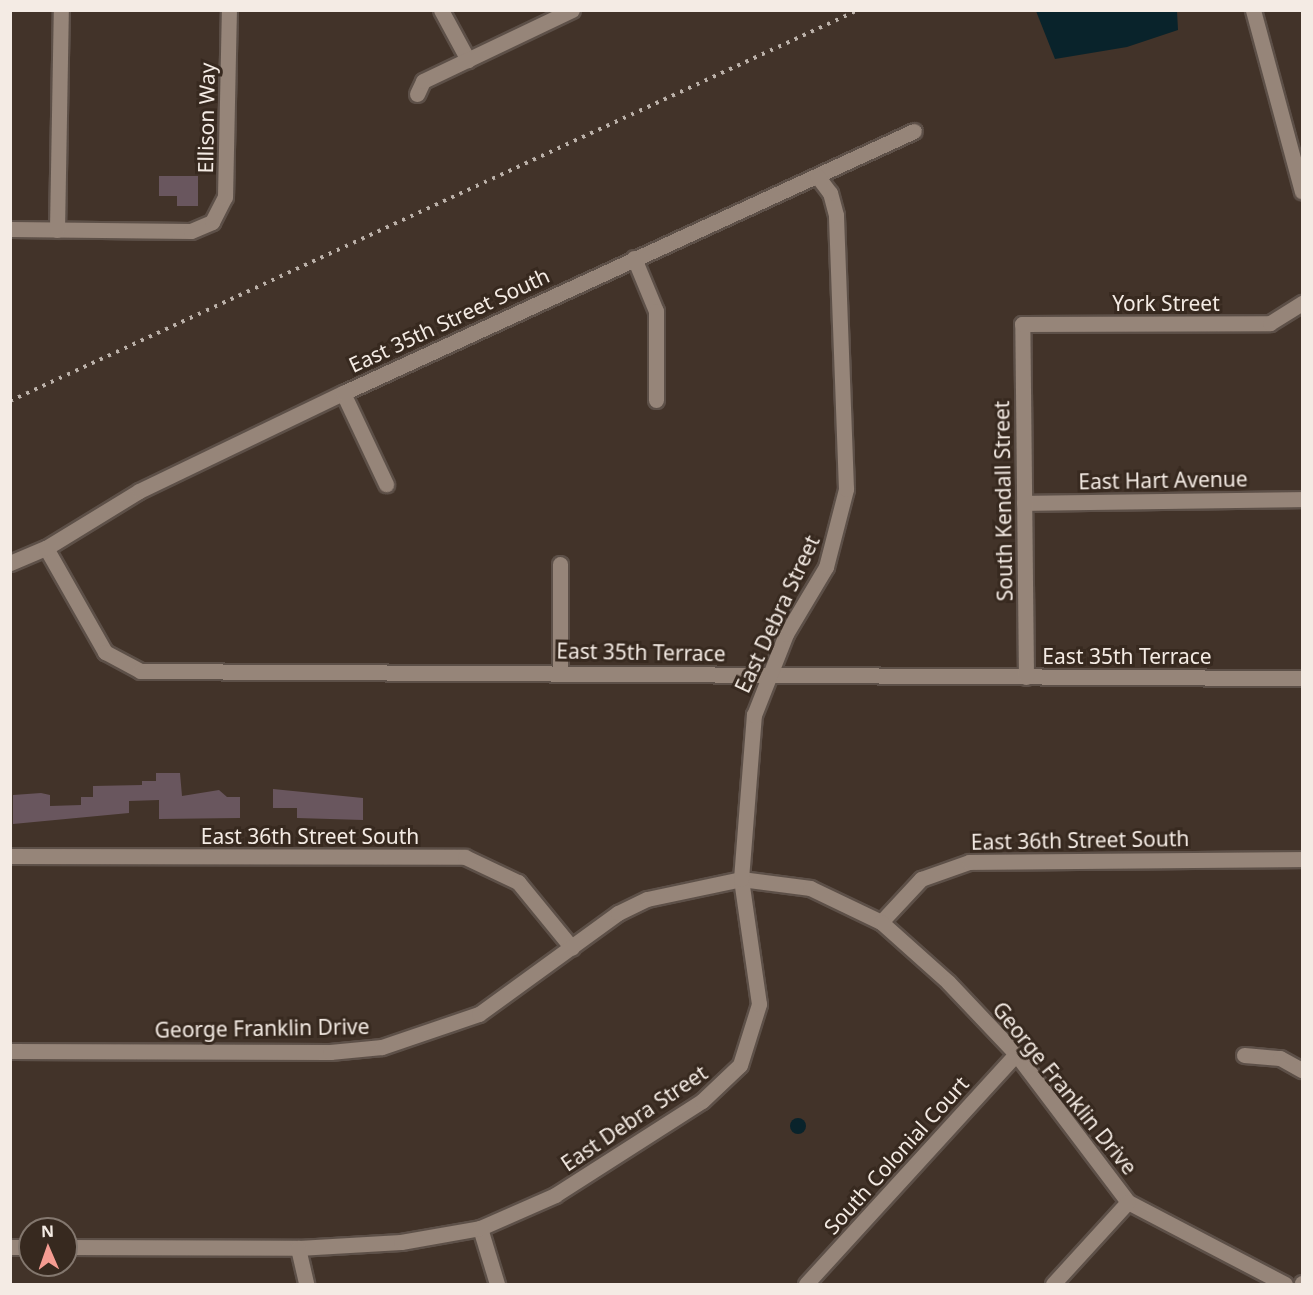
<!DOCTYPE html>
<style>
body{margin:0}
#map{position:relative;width:1313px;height:1295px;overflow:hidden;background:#423329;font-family:"Noto Sans",sans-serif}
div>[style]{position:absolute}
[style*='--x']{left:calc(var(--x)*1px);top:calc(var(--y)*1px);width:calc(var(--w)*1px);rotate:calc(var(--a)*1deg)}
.water>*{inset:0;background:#09232b}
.round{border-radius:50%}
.building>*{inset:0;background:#69565e}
.roads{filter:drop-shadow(2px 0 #5d5048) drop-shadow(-2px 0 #5d5048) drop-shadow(0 2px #5d5048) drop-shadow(0 -2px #5d5048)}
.minor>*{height:15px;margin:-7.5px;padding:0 7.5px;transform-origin:7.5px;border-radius:7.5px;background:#968579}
.rail>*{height:4px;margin-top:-2px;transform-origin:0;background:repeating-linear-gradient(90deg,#bbb1a9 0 3px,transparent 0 9px)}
span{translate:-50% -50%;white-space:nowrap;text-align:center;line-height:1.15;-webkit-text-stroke:6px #37291f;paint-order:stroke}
.street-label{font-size:21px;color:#f4ebe4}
.frame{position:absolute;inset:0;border:12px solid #f4ebe4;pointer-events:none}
.north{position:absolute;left:18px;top:1217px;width:60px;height:60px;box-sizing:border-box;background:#37291f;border:2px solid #83776e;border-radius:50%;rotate:358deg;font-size:16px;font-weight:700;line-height:24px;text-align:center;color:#f4ebe4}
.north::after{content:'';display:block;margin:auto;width:21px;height:27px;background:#f59c92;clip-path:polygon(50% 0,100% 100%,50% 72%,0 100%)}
</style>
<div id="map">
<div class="water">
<i style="clip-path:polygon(1036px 11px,1177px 11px,1178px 30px,1127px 47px,1055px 59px)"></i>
<i class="round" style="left:790px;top:1118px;width:16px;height:16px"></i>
</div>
<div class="building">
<i style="clip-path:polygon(159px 176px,198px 176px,198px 206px,177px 206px,177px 196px,159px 196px)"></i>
<i style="clip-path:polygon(156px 773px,180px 773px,182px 796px,219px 790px,227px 797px,240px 797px,240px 818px,159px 819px,159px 800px,129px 801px,129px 813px,13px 824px,13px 795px,41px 793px,50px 795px,50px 806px,81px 805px,81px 797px,93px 797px,93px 786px,142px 785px,142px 781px,156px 781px)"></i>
<i style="clip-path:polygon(273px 789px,363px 798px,363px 820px,297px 818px,297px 808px,273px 808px)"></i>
</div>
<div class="roads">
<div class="minor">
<i style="--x:441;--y:10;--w:57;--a:61.6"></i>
<i style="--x:1253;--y:10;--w:188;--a:74.9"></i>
<i style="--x:417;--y:94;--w:14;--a:-65"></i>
<i style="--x:423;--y:81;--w:165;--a:-25.5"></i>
<i style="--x:10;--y:229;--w:181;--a:0.6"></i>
<i style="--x:191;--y:231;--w:23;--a:-23"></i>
<i style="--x:212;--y:222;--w:28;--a:-63"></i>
<i style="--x:225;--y:197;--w:187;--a:-88.8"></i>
<i style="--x:57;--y:230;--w:220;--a:-89"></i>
<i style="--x:634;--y:258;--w:57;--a:67.5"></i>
<i style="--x:656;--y:311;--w:89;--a:90"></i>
<i style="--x:343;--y:393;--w:101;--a:64.7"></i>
<i style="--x:1024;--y:503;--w:278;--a:-0.8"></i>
<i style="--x:46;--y:548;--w:120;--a:60.4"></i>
<i style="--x:105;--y:652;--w:40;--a:28"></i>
<i style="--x:140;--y:671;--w:1162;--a:0.35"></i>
<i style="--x:10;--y:563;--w:39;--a:-23"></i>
<i style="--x:46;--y:548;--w:109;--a:-31.5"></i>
<i style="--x:139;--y:491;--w:226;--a:-25.7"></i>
<i style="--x:343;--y:393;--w:628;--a:-24.65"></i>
<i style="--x:560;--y:672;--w:108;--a:-90"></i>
<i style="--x:1026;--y:677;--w:353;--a:-90.6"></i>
<i style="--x:1022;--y:324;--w:248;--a:-0.2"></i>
<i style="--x:1270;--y:323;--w:38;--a:-32"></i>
<i style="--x:10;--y:856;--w:455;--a:0.1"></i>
<i style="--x:465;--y:857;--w:59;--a:25.3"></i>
<i style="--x:518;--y:882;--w:85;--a:50.7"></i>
<i style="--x:881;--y:922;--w:59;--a:-47.1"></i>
<i style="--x:921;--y:879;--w:51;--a:-19.5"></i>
<i style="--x:969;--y:862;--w:333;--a:-0.5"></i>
<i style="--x:10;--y:1051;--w:320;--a:0.2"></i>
<i style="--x:330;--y:1052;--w:52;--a:-5.5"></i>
<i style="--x:382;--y:1047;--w:102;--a:-18.8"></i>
<i style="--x:479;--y:1014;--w:172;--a:-36"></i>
<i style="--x:618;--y:913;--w:32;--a:-26"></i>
<i style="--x:647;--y:899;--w:96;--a:-12"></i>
<i style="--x:741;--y:879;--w:70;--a:7.4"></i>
<i style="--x:810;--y:888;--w:79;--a:25.6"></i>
<i style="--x:881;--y:922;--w:90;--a:41.8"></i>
<i style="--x:948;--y:982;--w:99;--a:46.6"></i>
<i style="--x:1016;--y:1054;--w:186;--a:52.9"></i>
<i style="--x:1128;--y:1202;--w:177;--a:27.6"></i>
<i style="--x:1244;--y:1055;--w:36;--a:5"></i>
<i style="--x:1280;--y:1058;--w:25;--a:29"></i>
<i style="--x:480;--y:1228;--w:59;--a:73.1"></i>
<i style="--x:10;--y:1247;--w:20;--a:0"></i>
<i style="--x:66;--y:1247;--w:232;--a:0.2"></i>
<i style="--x:298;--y:1248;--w:103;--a:-3.3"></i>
<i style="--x:401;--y:1242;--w:80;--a:-10"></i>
<i style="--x:480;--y:1228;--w:82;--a:-23.7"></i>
<i style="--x:555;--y:1195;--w:174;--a:-32.6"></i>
<i style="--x:702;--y:1101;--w:52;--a:-43.5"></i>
<i style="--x:740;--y:1065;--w:64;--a:-72.7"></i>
<i style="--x:759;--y:1004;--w:126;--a:-98.2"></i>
<i style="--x:741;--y:879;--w:165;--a:-85.5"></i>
<i style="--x:754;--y:715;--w:87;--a:-68.4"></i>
<i style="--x:786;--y:634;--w:78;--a:-59.2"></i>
<i style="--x:826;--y:567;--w:81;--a:-75.6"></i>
<i style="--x:846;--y:489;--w:274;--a:-92.1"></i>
<i style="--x:836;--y:215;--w:23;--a:-105"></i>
<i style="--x:830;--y:193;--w:21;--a:-127"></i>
<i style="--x:298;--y:1248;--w:37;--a:77"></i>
<i style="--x:806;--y:1284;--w:311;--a:-47.6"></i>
<i style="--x:1053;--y:1284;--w:111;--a:-47.6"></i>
<i style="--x:1302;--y:1284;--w:1;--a:-90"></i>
</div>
</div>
<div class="rail">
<i style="--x:10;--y:401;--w:934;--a:-24.75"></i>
</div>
<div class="street-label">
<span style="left:206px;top:118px;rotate:-89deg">Ellison Way</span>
<span style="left:1166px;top:303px">York Street</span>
<span style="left:449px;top:320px;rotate:-25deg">East 35th Street South</span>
<span style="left:1163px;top:480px;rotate:-1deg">East Hart Avenue</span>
<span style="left:1003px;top:501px;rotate:-91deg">South Kendall Street</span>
<span style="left:777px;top:614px;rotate:-65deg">East Debra Street</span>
<span style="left:641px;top:652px;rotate:1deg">East 35th Terrace</span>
<span style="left:1127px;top:656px">East 35th Terrace</span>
<span style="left:310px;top:836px">East 36th Street South</span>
<span style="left:1080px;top:840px;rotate:-1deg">East 36th Street South</span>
<span style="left:262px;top:1028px;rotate:-1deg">George Franklin Drive</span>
<span style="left:1065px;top:1088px;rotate:51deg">George Franklin Drive</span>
<span style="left:634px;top:1118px;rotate:-34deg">East Debra Street</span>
<span style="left:896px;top:1155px;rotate:-48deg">South Colonial Court</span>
</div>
<div class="frame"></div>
<div class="north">N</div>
</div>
